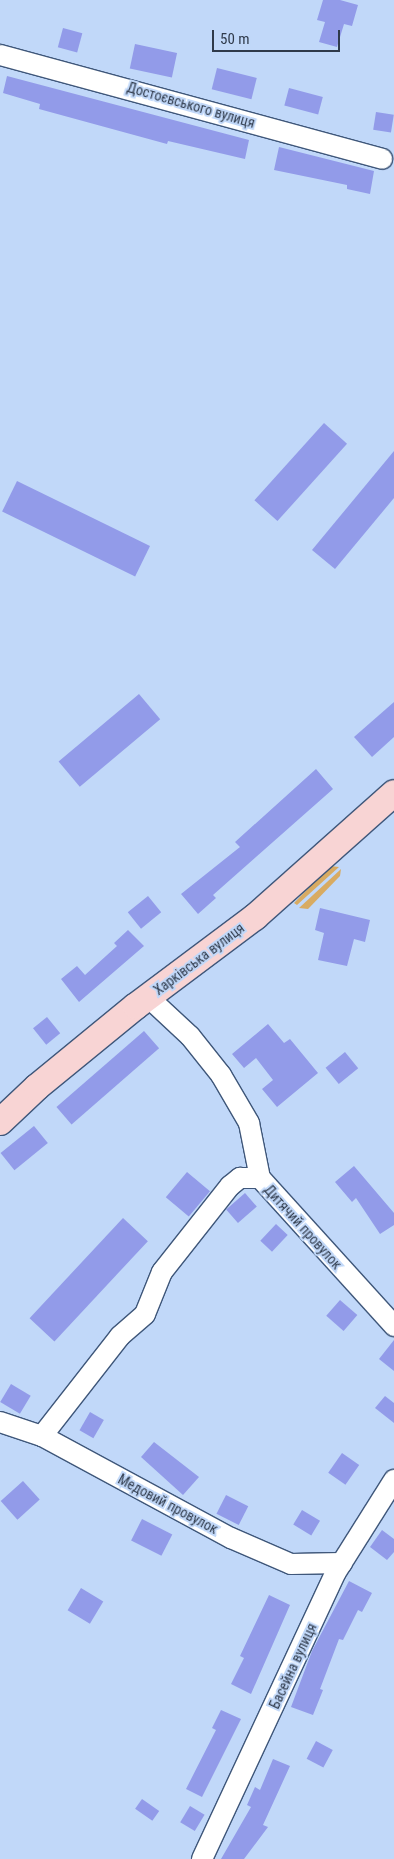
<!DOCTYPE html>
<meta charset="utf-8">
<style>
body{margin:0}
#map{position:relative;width:394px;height:1859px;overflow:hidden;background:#c1d8f9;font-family:"Roboto Condensed",sans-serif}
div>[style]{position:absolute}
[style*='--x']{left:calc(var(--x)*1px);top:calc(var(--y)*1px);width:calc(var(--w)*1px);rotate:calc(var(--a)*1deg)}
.green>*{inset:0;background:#d8ab62}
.building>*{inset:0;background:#929be9;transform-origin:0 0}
.roads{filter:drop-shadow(1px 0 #3f577a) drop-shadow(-1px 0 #3f577a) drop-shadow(0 1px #3f577a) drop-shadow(0 -1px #3f577a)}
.minor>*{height:20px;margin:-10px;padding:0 10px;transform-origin:10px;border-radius:10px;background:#fff}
.major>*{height:26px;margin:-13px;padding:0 13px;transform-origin:13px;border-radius:13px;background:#f8d4d4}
span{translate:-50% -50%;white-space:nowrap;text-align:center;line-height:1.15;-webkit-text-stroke:4px #c1d8f9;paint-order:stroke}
.street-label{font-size:14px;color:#2f3a4b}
.scale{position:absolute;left:212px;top:30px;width:128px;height:22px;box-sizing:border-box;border:2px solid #2f3a4b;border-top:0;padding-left:6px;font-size:15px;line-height:18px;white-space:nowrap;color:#2f3a4b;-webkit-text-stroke:4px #c1d8f9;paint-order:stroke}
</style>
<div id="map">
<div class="green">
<i style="clip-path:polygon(330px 866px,339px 867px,297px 905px,294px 903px)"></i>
<i style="clip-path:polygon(341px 869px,340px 876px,308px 909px,299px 908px)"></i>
</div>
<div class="building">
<i style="clip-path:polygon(323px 0,340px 0,358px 5px,352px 26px,344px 24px,337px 47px,319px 42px,325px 22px,317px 20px)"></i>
<i style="left:63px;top:28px;width:20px;height:20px;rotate:15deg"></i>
<i style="left:135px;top:44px;width:43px;height:25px;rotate:12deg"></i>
<i style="left:217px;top:68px;width:41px;height:22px;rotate:14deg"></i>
<i style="clip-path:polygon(7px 76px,249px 140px,245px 159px,168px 141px,167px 144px,39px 109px,40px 104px,3px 93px)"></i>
<i style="left:289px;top:88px;width:35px;height:18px;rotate:15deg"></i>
<i style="left:376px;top:112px;width:18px;height:18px;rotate:9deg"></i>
<i style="clip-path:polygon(279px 147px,374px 171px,370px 194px,347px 189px,347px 185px,274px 170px)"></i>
<i style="left:324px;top:423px;width:31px;height:104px;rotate:42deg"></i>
<i style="clip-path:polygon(394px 451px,394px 498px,335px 569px,312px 550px)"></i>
<i style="left:17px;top:481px;width:148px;height:34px;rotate:26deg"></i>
<i style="left:139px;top:694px;width:33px;height:105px;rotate:50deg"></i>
<i style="clip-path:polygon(394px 702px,394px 737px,372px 757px,354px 737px)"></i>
<i style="clip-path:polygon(316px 769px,333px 789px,213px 895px,216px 898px,198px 914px,181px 894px,240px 847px,235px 842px)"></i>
<i style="left:148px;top:896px;width:21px;height:26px;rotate:51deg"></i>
<i style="clip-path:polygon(320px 908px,370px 920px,365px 942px,354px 939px,347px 966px,318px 960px,324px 933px,315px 930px)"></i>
<i style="clip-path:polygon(128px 930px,144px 946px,79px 1002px,61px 979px,77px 966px,85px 975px,117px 946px,114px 943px)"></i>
<i style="left:47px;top:1017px;width:21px;height:18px;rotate:51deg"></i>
<i style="clip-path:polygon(268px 1024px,284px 1043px,290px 1039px,318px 1073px,277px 1107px,262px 1089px,273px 1080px,256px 1058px,244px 1068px,232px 1054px)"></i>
<i style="left:144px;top:1031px;width:23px;height:116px;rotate:49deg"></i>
<i style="left:345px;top:1052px;width:21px;height:25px;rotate:51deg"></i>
<i style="left:34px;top:1126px;width:22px;height:43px;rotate:51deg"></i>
<i style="clip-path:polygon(354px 1166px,394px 1213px,394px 1225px,380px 1234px,356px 1198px,352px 1202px,335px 1182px)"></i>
<i style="left:187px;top:1172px;width:30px;height:33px;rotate:40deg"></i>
<i style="left:245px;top:1193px;width:18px;height:25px;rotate:49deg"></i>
<i style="left:123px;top:1218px;width:34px;height:137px;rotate:43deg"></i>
<i style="left:276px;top:1224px;width:16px;height:23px;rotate:43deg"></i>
<i style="left:340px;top:1300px;width:23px;height:21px;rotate:41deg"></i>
<i style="clip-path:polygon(394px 1340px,394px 1371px,379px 1359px)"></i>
<i style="left:11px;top:1384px;width:23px;height:21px;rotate:31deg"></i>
<i style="clip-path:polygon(385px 1396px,394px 1403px,394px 1423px,375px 1408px)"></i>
<i style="left:90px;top:1412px;width:16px;height:21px;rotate:30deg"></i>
<i style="clip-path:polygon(154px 1442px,199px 1477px,183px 1495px,141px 1457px)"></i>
<i style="left:342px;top:1453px;width:21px;height:24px;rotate:35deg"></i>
<i style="left:23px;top:1481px;width:25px;height:30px;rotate:48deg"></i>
<i style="left:226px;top:1495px;width:25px;height:21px;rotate:27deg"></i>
<i style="left:302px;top:1510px;width:21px;height:17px;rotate:31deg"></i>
<i style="left:142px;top:1519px;width:34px;height:24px;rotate:27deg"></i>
<i style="clip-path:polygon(382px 1530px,394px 1539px,394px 1552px,387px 1560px,370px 1547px)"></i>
<i style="clip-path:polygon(349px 1581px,372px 1593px,362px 1612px,358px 1610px,343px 1640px,339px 1639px,320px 1689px,323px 1690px,313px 1715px,291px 1707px,312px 1651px)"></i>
<i style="left:81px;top:1588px;width:26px;height:26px;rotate:31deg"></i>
<i style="clip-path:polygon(269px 1595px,290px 1605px,251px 1694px,231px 1684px,244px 1658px,240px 1656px)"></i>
<i style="clip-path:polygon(221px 1710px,241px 1719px,202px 1797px,186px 1789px,216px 1730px,212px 1728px)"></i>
<i style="left:316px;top:1741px;width:19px;height:20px;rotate:28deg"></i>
<i style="clip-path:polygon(273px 1759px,290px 1766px,263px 1825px,268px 1827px,244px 1859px,221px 1859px,251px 1807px,247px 1805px,255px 1787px,260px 1790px)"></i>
<i style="left:142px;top:1799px;width:21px;height:12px;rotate:35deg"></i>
<i style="left:190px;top:1806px;width:17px;height:19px;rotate:31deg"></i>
</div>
<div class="roads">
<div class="minor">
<i style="--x:0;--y:55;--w:396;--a:15.2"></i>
<i style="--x:148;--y:997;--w:57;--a:42.9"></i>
<i style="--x:190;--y:1036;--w:50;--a:51.5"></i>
<i style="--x:221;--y:1075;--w:56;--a:59.7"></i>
<i style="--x:249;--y:1123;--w:56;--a:78.7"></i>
<i style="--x:260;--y:1178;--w:200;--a:47.8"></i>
<i style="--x:0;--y:1422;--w:44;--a:18.4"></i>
<i style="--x:42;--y:1436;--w:215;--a:28.4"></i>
<i style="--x:231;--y:1538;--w:65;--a:23.4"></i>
<i style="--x:291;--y:1564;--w:51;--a:-1.1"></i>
<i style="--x:42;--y:1436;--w:127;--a:-52"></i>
<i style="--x:120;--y:1336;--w:33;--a:-41"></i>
<i style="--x:145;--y:1314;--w:45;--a:-68"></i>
<i style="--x:162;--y:1272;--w:110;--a:-51.7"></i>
<i style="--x:230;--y:1186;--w:13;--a:-39"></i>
<i style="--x:240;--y:1178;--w:20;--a:0"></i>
<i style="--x:202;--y:1859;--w:317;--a:-65"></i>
<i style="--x:336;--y:1572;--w:109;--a:-57.8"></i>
</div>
<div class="major">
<i style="--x:0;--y:1122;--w:51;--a:-43.4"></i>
<i style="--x:37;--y:1087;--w:128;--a:-39.3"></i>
<i style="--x:136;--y:1006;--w:149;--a:-36.8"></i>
<i style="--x:255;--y:917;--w:186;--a:-41.7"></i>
</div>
</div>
<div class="street-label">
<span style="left:191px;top:105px;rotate:16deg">Достоєвського вулиця</span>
<span style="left:199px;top:959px;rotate:-37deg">Харківська вулиця</span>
<span style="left:303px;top:1227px;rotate:48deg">Дитячий провулок</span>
<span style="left:168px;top:1504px;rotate:28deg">Медовий провулок</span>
<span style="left:293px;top:1666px;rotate:-65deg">Басейна вулиця</span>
</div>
<div class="scale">50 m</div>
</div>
